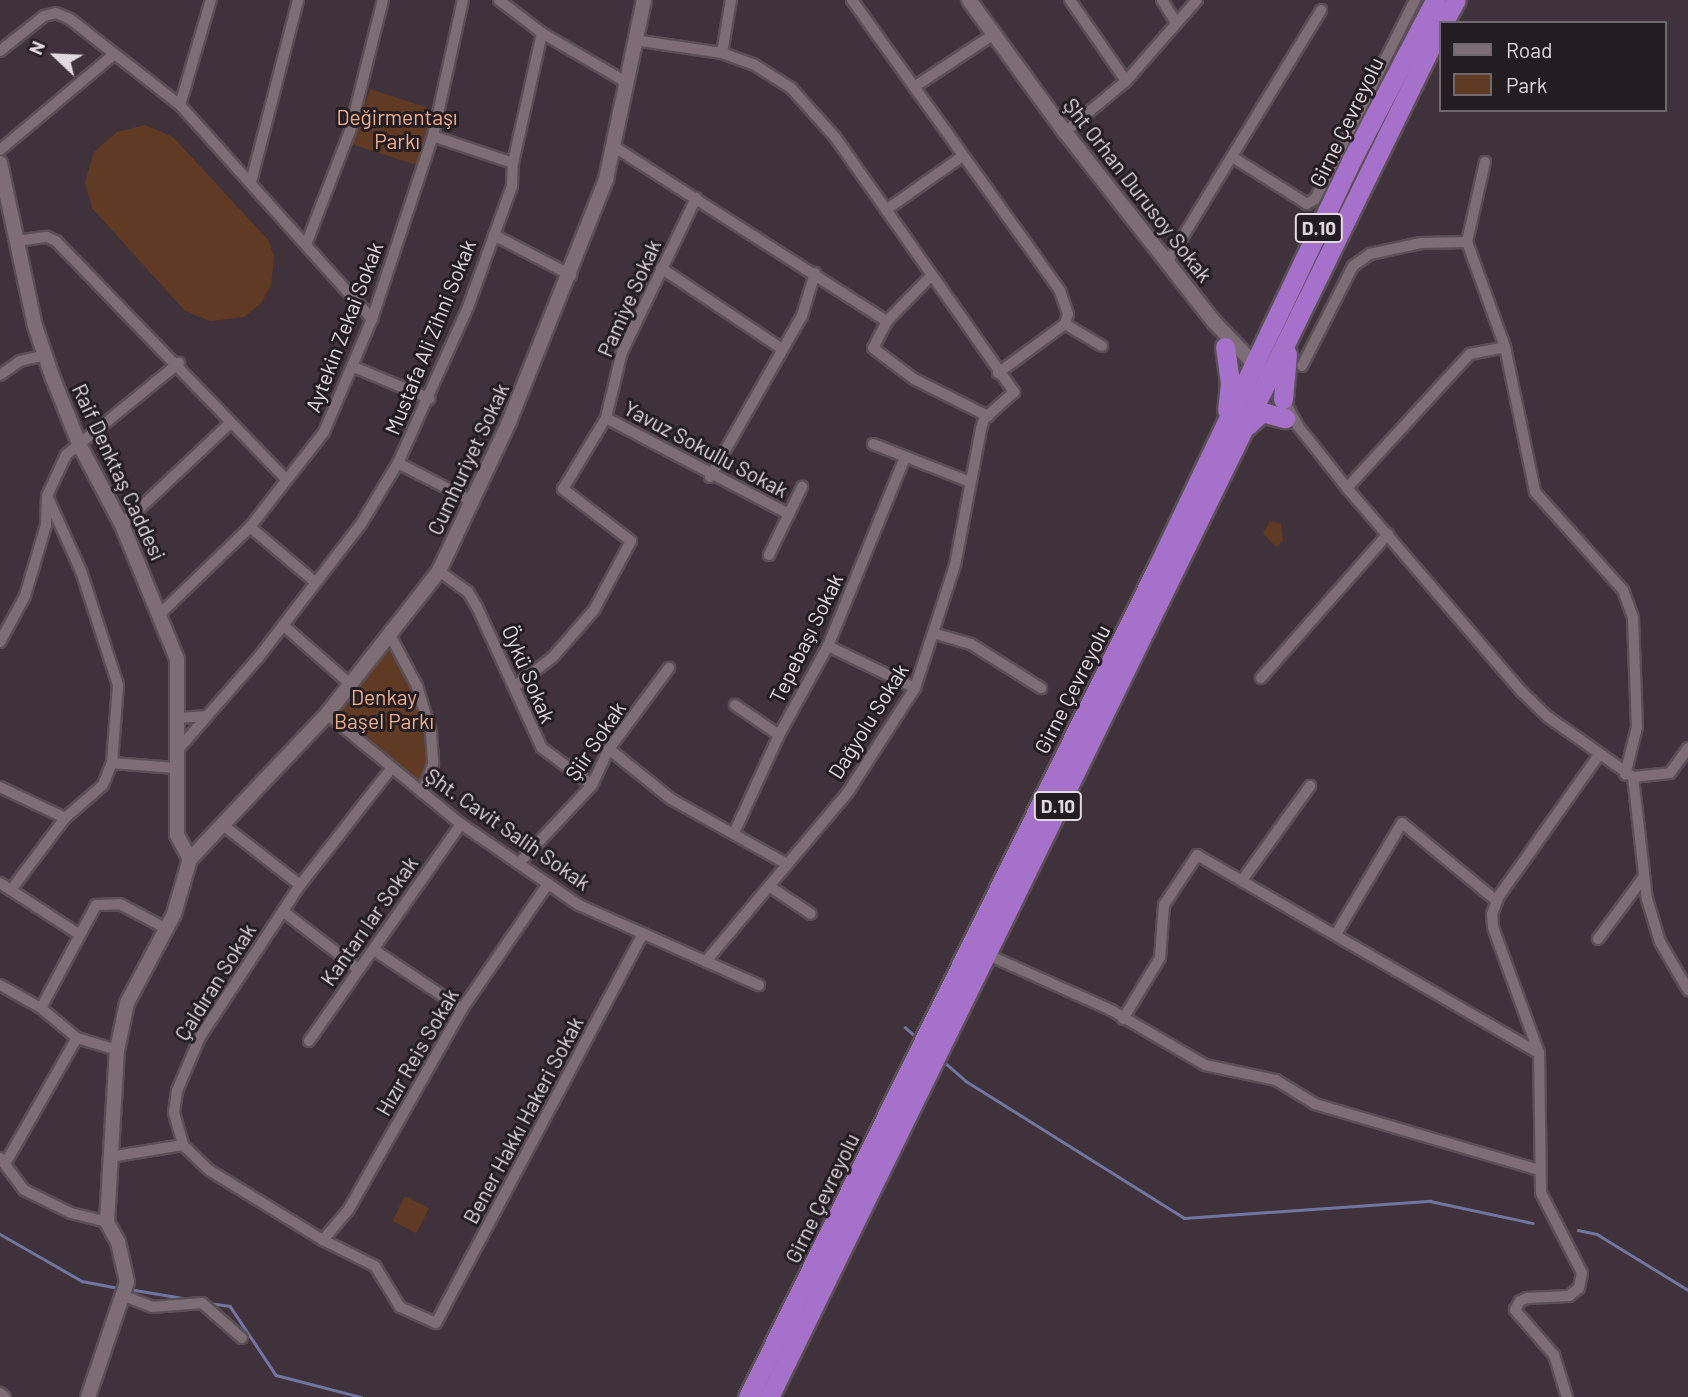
<!DOCTYPE html>
<meta charset="utf-8">
<style>
body{margin:0}
#map{position:relative;width:1688px;height:1397px;overflow:hidden;background:#40323a;font-family:Barlow,sans-serif}
div>[style]{position:absolute}
[style*='--x']{left:calc(var(--x)*1px);top:calc(var(--y)*1px);width:calc(var(--w)*1px);rotate:calc(var(--a)*1deg)}
.green>*{inset:0;background:#603a23;transform-origin:0 0}
.stream>*{height:2.5px;margin:-1.25px;padding:0 1.25px;transform-origin:1.25px;border-radius:1.25px;background:#6f76a2}
.roads{filter:drop-shadow(2px 0 #5b4f56) drop-shadow(-2px 0 #5b4f56) drop-shadow(0 2px #5b4f56) drop-shadow(0 -2px #5b4f56)}
.street>*{height:10px;margin:-5px;padding:0 5px;transform-origin:5px;border-radius:5px;background:#7d6e76}
.secondary>*{height:14px;margin:-7px;padding:0 7px;transform-origin:7px;border-radius:7px;background:#7d6e76}
.highway>*{height:19px;margin:-9.5px;padding:0 9.5px;transform-origin:9.5px;border-radius:9.5px;background:#a671ca}
span{translate:-50% -50%;white-space:nowrap;text-align:center;line-height:1.15;-webkit-text-stroke:6px #231c20;paint-order:stroke}
.shield-label span{padding:2px 5px;background:#231c20;border:2px solid;border-radius:5px;-webkit-text-stroke-width:0}
.shield-label{font-size:19px;color:#e2d9de;font-weight:700}
.park-label{font-size:21px;color:#f4af87}
.street-label{font-size:21px;color:#e2d9de}
.legend{position:absolute;left:1439px;top:21px;width:228px;height:91px;box-sizing:border-box;background:#231c20;border:2px solid #6f686c;margin:0;padding:9px 12px;list-style:none;font-size:21px;color:#e2d9de}
.legend li{display:flex;align-items:center;gap:14px;height:35px}
.legend b{width:35px;border:2px solid #6f686c}
.north{position:absolute;left:21px;top:21px;width:70px;height:70px;-webkit-text-stroke:5px #231c20;paint-order:stroke;rotate:293deg;font-size:19px;font-weight:700;line-height:28px;text-align:center;color:#e2d9de}
.north::after{content:'';display:block;margin:auto;width:24px;height:32px;background:#e2d9de;clip-path:polygon(50% 0,100% 100%,50% 72%,0 100%)}
</style>
<div id="map">
<div class="green">
<i style="left:370px;top:89px;width:71px;height:58px;rotate:18deg"></i>
<i style="clip-path:polygon(145px 125px,173px 137px,268px 240px,274px 256px,271px 286px,261px 303px,244px 317px,210px 321px,185px 311px,92px 208px,85px 182px,94px 152px,117px 132px)"></i>
<i style="clip-path:polygon(1270px 521px,1281px 524px,1283px 541px,1276px 547px,1263px 533px)"></i>
<i style="clip-path:polygon(390px 644px,411px 682px,428px 730px,429px 760px,418px 784px,336px 711px)"></i>
<i style="left:405px;top:1196px;width:27px;height:28px;rotate:27deg"></i>
</div>
<div class="stream">
<i style="--x:905;--y:1027;--w:15;--a:42"></i>
<i style="--x:942;--y:1060;--w:32;--a:41"></i>
<i style="--x:966;--y:1081;--w:257;--a:32.1"></i>
<i style="--x:1184;--y:1218;--w:247;--a:-4"></i>
<i style="--x:1430;--y:1201;--w:105;--a:12.1"></i>
<i style="--x:1578;--y:1230;--w:19;--a:12"></i>
<i style="--x:1597;--y:1234;--w:107;--a:31.6"></i>
<i style="--x:0;--y:1234;--w:95;--a:29.8"></i>
<i style="--x:82;--y:1281;--w:38;--a:11"></i>
<i style="--x:129;--y:1289;--w:60;--a:9.6"></i>
<i style="--x:209;--y:1303;--w:21;--a:8"></i>
<i style="--x:230;--y:1306;--w:83;--a:56.3"></i>
<i style="--x:276;--y:1375;--w:88;--a:14.5"></i>
</div>
<div class="roads">
<div class="street">
<i style="--x:499;--y:0;--w:54;--a:37.5"></i>
<i style="--x:542;--y:33;--w:97;--a:30.3"></i>
<i style="--x:852;--y:0;--w:358;--a:54.4"></i>
<i style="--x:1060;--y:291;--w:24;--a:71"></i>
<i style="--x:1068;--y:314;--w:10;--a:107"></i>
<i style="--x:1065;--y:324;--w:43;--a:30.7"></i>
<i style="--x:1070;--y:0;--w:98;--a:55.3"></i>
<i style="--x:1162;--y:0;--w:26;--a:58"></i>
<i style="--x:634;--y:40;--w:89;--a:8.4"></i>
<i style="--x:722;--y:53;--w:33;--a:20"></i>
<i style="--x:753;--y:64;--w:45;--a:32.3"></i>
<i style="--x:791;--y:88;--w:66;--a:48.1"></i>
<i style="--x:835;--y:137;--w:312;--a:54.9"></i>
<i style="--x:1014;--y:392;--w:40;--a:138"></i>
<i style="--x:984;--y:419;--w:10;--a:107"></i>
<i style="--x:981;--y:429;--w:138;--a:100.8"></i>
<i style="--x:955;--y:565;--w:129;--a:108"></i>
<i style="--x:915;--y:688;--w:124;--a:122.8"></i>
<i style="--x:848;--y:792;--w:218;--a:130"></i>
<i style="--x:0;--y:51;--w:56;--a:-38.5"></i>
<i style="--x:44;--y:16;--w:12;--a:-14"></i>
<i style="--x:56;--y:13;--w:15;--a:23"></i>
<i style="--x:70;--y:19;--w:140;--a:38"></i>
<i style="--x:180;--y:105;--w:288;--a:48.1"></i>
<i style="--x:722;--y:53;--w:54;--a:-80.4"></i>
<i style="--x:914;--y:87;--w:96;--a:-33.5"></i>
<i style="--x:180;--y:105;--w:109;--a:-73.6"></i>
<i style="--x:1065;--y:132;--w:80;--a:-39.9"></i>
<i style="--x:1126;--y:81;--w:108;--a:-48.8"></i>
<i style="--x:433;--y:136;--w:84;--a:18.6"></i>
<i style="--x:616;--y:148;--w:322;--a:32.6"></i>
<i style="--x:887;--y:321;--w:62;--a:-45.7"></i>
<i style="--x:0;--y:150;--w:146;--a:-40"></i>
<i style="--x:1234;--y:158;--w:86;--a:32.2"></i>
<i style="--x:1307;--y:204;--w:9;--a:-32"></i>
<i style="--x:1315;--y:199;--w:223;--a:-63.3"></i>
<i style="--x:1485;--y:162;--w:82;--a:102.7"></i>
<i style="--x:1467;--y:242;--w:112;--a:70.1"></i>
<i style="--x:1505;--y:347;--w:148;--a:78.3"></i>
<i style="--x:1535;--y:492;--w:132;--a:48.1"></i>
<i style="--x:1623;--y:590;--w:30;--a:70"></i>
<i style="--x:1633;--y:618;--w:109;--a:87.9"></i>
<i style="--x:1637;--y:727;--w:49;--a:104"></i>
<i style="--x:251;--y:182;--w:188;--a:-75.5"></i>
<i style="--x:886;--y:210;--w:92;--a:-35.2"></i>
<i style="--x:494;--y:235;--w:87;--a:27.5"></i>
<i style="--x:17;--y:241;--w:30;--a:-8"></i>
<i style="--x:47;--y:237;--w:10;--a:24"></i>
<i style="--x:56;--y:241;--w:330;--a:46"></i>
<i style="--x:307;--y:242;--w:119;--a:-68.8"></i>
<i style="--x:350;--y:131;--w:135;--a:-75.9"></i>
<i style="--x:1168;--y:261;--w:294;--a:-58.6"></i>
<i style="--x:661;--y:268;--w:146;--a:33.8"></i>
<i style="--x:887;--y:321;--w:30;--a:117"></i>
<i style="--x:873;--y:348;--w:51;--a:37.1"></i>
<i style="--x:914;--y:379;--w:83;--a:26.6"></i>
<i style="--x:1302;--y:366;--w:112;--a:-63"></i>
<i style="--x:1353;--y:266;--w:21;--a:-35"></i>
<i style="--x:1370;--y:254;--w:52;--a:-12.2"></i>
<i style="--x:1421;--y:243;--w:46;--a:-1.2"></i>
<i style="--x:354;--y:367;--w:82;--a:22.8"></i>
<i style="--x:998;--y:373;--w:83;--a:-36.2"></i>
<i style="--x:0;--y:375;--w:24;--a:-35"></i>
<i style="--x:20;--y:361;--w:26;--a:-13"></i>
<i style="--x:1282;--y:397;--w:33;--a:61"></i>
<i style="--x:1298;--y:426;--w:79;--a:51.7"></i>
<i style="--x:1347;--y:488;--w:269;--a:49.4"></i>
<i style="--x:1522;--y:692;--w:36;--a:44"></i>
<i style="--x:1548;--y:717;--w:104;--a:35.2"></i>
<i style="--x:1633;--y:777;--w:123;--a:83.5"></i>
<i style="--x:1647;--y:899;--w:45;--a:73.2"></i>
<i style="--x:1660;--y:942;--w:56;--a:59.7"></i>
<i style="--x:606;--y:418;--w:207;--a:27.7"></i>
<i style="--x:873;--y:444;--w:102;--a:21.3"></i>
<i style="--x:398;--y:463;--w:85;--a:27.2"></i>
<i style="--x:710;--y:477;--w:185;--a:-60.3"></i>
<i style="--x:802;--y:316;--w:45;--a:-73.2"></i>
<i style="--x:1347;--y:488;--w:182;--a:-47.5"></i>
<i style="--x:1470;--y:354;--w:36;--a:-11"></i>
<i style="--x:48;--y:498;--w:80;--a:65.7"></i>
<i style="--x:81;--y:571;--w:120;--a:72"></i>
<i style="--x:118;--y:685;--w:78;--a:94.4"></i>
<i style="--x:122;--y:525;--w:147;--a:-43.3"></i>
<i style="--x:250;--y:527;--w:84;--a:40.2"></i>
<i style="--x:769;--y:555;--w:76;--a:-64.1"></i>
<i style="--x:439;--y:571;--w:36;--a:36"></i>
<i style="--x:468;--y:592;--w:17;--a:59"></i>
<i style="--x:477;--y:607;--w:155;--a:65.3"></i>
<i style="--x:542;--y:748;--w:62;--a:36.5"></i>
<i style="--x:161;--y:613;--w:124;--a:-44"></i>
<i style="--x:250;--y:527;--w:120;--a:-52.1"></i>
<i style="--x:324;--y:432;--w:123;--a:-67"></i>
<i style="--x:372;--y:319;--w:193;--a:-71.6"></i>
<i style="--x:433;--y:136;--w:139;--a:-77.6"></i>
<i style="--x:283;--y:625;--w:89;--a:41.4"></i>
<i style="--x:936;--y:634;--w:36;--a:16"></i>
<i style="--x:971;--y:644;--w:83;--a:32.2"></i>
<i style="--x:390;--y:635;--w:58;--a:62.1"></i>
<i style="--x:417;--y:686;--w:48;--a:73.1"></i>
<i style="--x:431;--y:732;--w:32;--a:86"></i>
<i style="--x:433;--y:764;--w:31;--a:111"></i>
<i style="--x:0;--y:642;--w:52;--a:-61.5"></i>
<i style="--x:25;--y:596;--w:74;--a:-73.5"></i>
<i style="--x:46;--y:525;--w:29;--a:-88"></i>
<i style="--x:47;--y:496;--w:45;--a:-65.1"></i>
<i style="--x:66;--y:455;--w:146;--a:-39.2"></i>
<i style="--x:828;--y:646;--w:97;--a:25.8"></i>
<i style="--x:1261;--y:678;--w:192;--a:-48.6"></i>
<i style="--x:514;--y:687;--w:49;--a:-37.6"></i>
<i style="--x:553;--y:657;--w:62;--a:-48.9"></i>
<i style="--x:594;--y:610;--w:78;--a:-61.8"></i>
<i style="--x:631;--y:541;--w:86;--a:-142.6"></i>
<i style="--x:563;--y:489;--w:83;--a:-58.8"></i>
<i style="--x:606;--y:418;--w:68;--a:-76.4"></i>
<i style="--x:622;--y:352;--w:171;--a:-64.3"></i>
<i style="--x:735;--y:705;--w:53;--a:34.3"></i>
<i style="--x:327;--y:714;--w:173;--a:39.4"></i>
<i style="--x:461;--y:824;--w:143;--a:34.5"></i>
<i style="--x:579;--y:905;--w:197;--a:24"></i>
<i style="--x:178;--y:718;--w:29;--a:-4"></i>
<i style="--x:609;--y:749;--w:80;--a:38.9"></i>
<i style="--x:671;--y:799;--w:131;--a:29.3"></i>
<i style="--x:175;--y:753;--w:126;--a:-48.9"></i>
<i style="--x:258;--y:658;--w:169;--a:-52.5"></i>
<i style="--x:361;--y:524;--w:71;--a:-58.8"></i>
<i style="--x:398;--y:463;--w:171;--a:-65.8"></i>
<i style="--x:468;--y:307;--w:129;--a:-70"></i>
<i style="--x:512;--y:186;--w:23;--a:-88"></i>
<i style="--x:513;--y:163;--w:133;--a:-77.4"></i>
<i style="--x:390;--y:770;--w:146;--a:128"></i>
<i style="--x:300;--y:885;--w:182;--a:123.3"></i>
<i style="--x:200;--y:1037;--w:59;--a:113.1"></i>
<i style="--x:177;--y:1091;--w:22;--a:98"></i>
<i style="--x:174;--y:1113;--w:33;--a:74"></i>
<i style="--x:183;--y:1145;--w:36;--a:44"></i>
<i style="--x:209;--y:1170;--w:134;--a:31.6"></i>
<i style="--x:323;--y:1240;--w:58;--a:26.6"></i>
<i style="--x:375;--y:1266;--w:48;--a:58.6"></i>
<i style="--x:400;--y:1307;--w:39;--a:24"></i>
<i style="--x:436;--y:1323;--w:441;--a:-62"></i>
<i style="--x:1633;--y:777;--w:37;--a:-6"></i>
<i style="--x:1670;--y:773;--w:31;--a:-54"></i>
<i style="--x:0;--y:787;--w:72;--a:25.5"></i>
<i style="--x:223;--y:825;--w:98;--a:37.9"></i>
<i style="--x:734;--y:833;--w:108;--a:-65.3"></i>
<i style="--x:779;--y:735;--w:102;--a:-61.2"></i>
<i style="--x:828;--y:646;--w:204;--a:-67.8"></i>
<i style="--x:520;--y:862;--w:105;--a:-46.9"></i>
<i style="--x:592;--y:785;--w:40;--a:-65"></i>
<i style="--x:609;--y:749;--w:101;--a:-53.5"></i>
<i style="--x:1243;--y:879;--w:115;--a:-54.2"></i>
<i style="--x:0;--y:883;--w:92;--a:33"></i>
<i style="--x:769;--y:886;--w:50;--a:33.7"></i>
<i style="--x:11;--y:890;--w:90;--a:-53.1"></i>
<i style="--x:65;--y:818;--w:50;--a:-41"></i>
<i style="--x:103;--y:785;--w:24;--a:-68"></i>
<i style="--x:112;--y:763;--w:63;--a:4.5"></i>
<i style="--x:284;--y:912;--w:93;--a:37.6"></i>
<i style="--x:1336;--y:934;--w:129;--a:-59.3"></i>
<i style="--x:1402;--y:823;--w:123;--a:39.4"></i>
<i style="--x:1598;--y:939;--w:76;--a:-53.6"></i>
<i style="--x:374;--y:950;--w:106;--a:33.8"></i>
<i style="--x:986;--y:954;--w:137;--a:24.1"></i>
<i style="--x:1111;--y:1010;--w:109;--a:30.3"></i>
<i style="--x:1205;--y:1065;--w:73;--a:11.9"></i>
<i style="--x:1276;--y:1080;--w:46;--a:31.6"></i>
<i style="--x:1315;--y:1104;--w:234;--a:16.4"></i>
<i style="--x:0;--y:985;--w:47;--a:29.3"></i>
<i style="--x:41;--y:1008;--w:47;--a:39.8"></i>
<i style="--x:77;--y:1038;--w:42;--a:16.7"></i>
<i style="--x:41;--y:1008;--w:117;--a:-61.9"></i>
<i style="--x:96;--y:905;--w:24;--a:-2"></i>
<i style="--x:120;--y:904;--w:49;--a:28.1"></i>
<i style="--x:1123;--y:1019;--w:71;--a:-58.8"></i>
<i style="--x:1160;--y:958;--w:53;--a:-85.7"></i>
<i style="--x:1164;--y:905;--w:60;--a:-56.6"></i>
<i style="--x:1197;--y:855;--w:395;--a:30.1"></i>
<i style="--x:309;--y:1041;--w:265;--a:-55"></i>
<i style="--x:110;--y:1157;--w:74;--a:-9.3"></i>
<i style="--x:0;--y:1158;--w:40;--a:53"></i>
<i style="--x:24;--y:1190;--w:52;--a:26.1"></i>
<i style="--x:71;--y:1213;--w:37;--a:14"></i>
<i style="--x:5;--y:1164;--w:145;--a:-60.3"></i>
<i style="--x:323;--y:1240;--w:40;--a:-50"></i>
<i style="--x:349;--y:1209;--w:230;--a:-60.5"></i>
<i style="--x:462;--y:1009;--w:152;--a:-55.5"></i>
<i style="--x:124;--y:1296;--w:30;--a:21"></i>
<i style="--x:152;--y:1307;--w:50;--a:-4.6"></i>
<i style="--x:202;--y:1303;--w:53;--a:41.2"></i>
<i style="--x:0;--y:1393;--w:6;--a:39"></i>
<i style="--x:1567;--y:1397;--w:44;--a:-107.2"></i>
<i style="--x:1554;--y:1355;--w:60;--a:-130.9"></i>
<i style="--x:1515;--y:1310;--w:10;--a:-61"></i>
<i style="--x:1520;--y:1301;--w:8;--a:-23"></i>
<i style="--x:1527;--y:1298;--w:42;--a:-2.7"></i>
<i style="--x:1569;--y:1296;--w:13;--a:-39"></i>
<i style="--x:1579;--y:1288;--w:15;--a:-79"></i>
<i style="--x:1582;--y:1273;--w:90;--a:-117.1"></i>
<i style="--x:1541;--y:1193;--w:140;--a:-90.8"></i>
<i style="--x:1539;--y:1053;--w:134;--a:-110.1"></i>
<i style="--x:1493;--y:927;--w:13;--a:-94"></i>
<i style="--x:1492;--y:914;--w:19;--a:-69"></i>
<i style="--x:1499;--y:896;--w:173;--a:-54.7"></i>
</div>
<div class="secondary">
<i style="--x:969;--y:0;--w:163;--a:54"></i>
<i style="--x:1065;--y:132;--w:241;--a:51.9"></i>
<i style="--x:1214;--y:322;--w:66;--a:46.2"></i>
<i style="--x:0;--y:163;--w:167;--a:77.9"></i>
<i style="--x:35;--y:326;--w:53;--a:71.2"></i>
<i style="--x:52;--y:376;--w:75;--a:68.2"></i>
<i style="--x:80;--y:446;--w:89;--a:62"></i>
<i style="--x:122;--y:525;--w:145;--a:67.7"></i>
<i style="--x:177;--y:659;--w:176;--a:90"></i>
<i style="--x:177;--y:835;--w:27;--a:62"></i>
<i style="--x:88;--y:1397;--w:121;--a:-71.3"></i>
<i style="--x:127;--y:1282;--w:41;--a:-102.7"></i>
<i style="--x:118;--y:1242;--w:23;--a:-119"></i>
<i style="--x:107;--y:1222;--w:172;--a:-86.7"></i>
<i style="--x:117;--y:1050;--w:48;--a:-78"></i>
<i style="--x:127;--y:1003;--w:101;--a:-62.2"></i>
<i style="--x:174;--y:914;--w:57;--a:-73.8"></i>
<i style="--x:190;--y:859;--w:199;--a:-46.6"></i>
<i style="--x:327;--y:714;--w:182;--a:-51.9"></i>
<i style="--x:439;--y:571;--w:165;--a:-64.8"></i>
<i style="--x:509;--y:422;--w:262;--a:-68.2"></i>
<i style="--x:606;--y:179;--w:183;--a:-78"></i>
</div>
<div class="highway">
<i style="--x:1443;--y:23;--w:26;--a:-61"></i>
<i style="--x:1225;--y:347;--w:36;--a:82"></i>
<i style="--x:1230;--y:383;--w:27;--a:96"></i>
<i style="--x:1283;--y:399;--w:45;--a:-84.9"></i>
<i style="--x:1248;--y:425;--w:19;--a:-43"></i>
<i style="--x:1262;--y:412;--w:24;--a:15"></i>
<i style="--x:748;--y:1397;--w:922;--a:-63.74"></i>
<i style="--x:1156;--y:570;--w:453;--a:-64.5"></i>
<i style="--x:1351;--y:161;--w:182;--a:-62.4"></i>
<i style="--x:769;--y:1397;--w:1527;--a:-63.89"></i>
</div>
</div>
<div class="shield-label">
<span style="left:1319px;top:228px">D.10</span>
<span style="left:1058px;top:806px">D.10</span>
</div>
<div class="park-label">
<span style="left:397px;top:129px">Değirmentaşı<br>Parkı</span>
<span style="left:384px;top:709px">Denkay<br>Başel Parkı</span>
</div>
<div class="street-label">
<span style="left:1346px;top:122px;rotate:-64deg">Girne Çevreyolu</span>
<span style="left:1138px;top:190px;rotate:52deg">Şht Orhan Durusoy Sokak</span>
<span style="left:629px;top:298px;rotate:-66deg">Pamiye Sokak</span>
<span style="left:344px;top:327px;rotate:-69deg">Aytekin Zekai Sokak</span>
<span style="left:430px;top:337px;rotate:-68deg">Mustafa Ali Zihni Sokak</span>
<span style="left:706px;top:449px;rotate:28deg">Yavuz Sokullu Sokak</span>
<span style="left:468px;top:459px;rotate:-65deg">Cumhuriyet Sokak</span>
<span style="left:119px;top:472px;rotate:65deg">Raif Denktaş Caddesi</span>
<span style="left:806px;top:638px;rotate:-64deg">Tepebaşı Sokak</span>
<span style="left:529px;top:674px;rotate:67deg">Öykü Sokak</span>
<span style="left:1072px;top:689px;rotate:-63deg">Girne Çevreyolu</span>
<span style="left:868px;top:721px;rotate:-58deg">Dağyolu Sokak</span>
<span style="left:595px;top:741px;rotate:-56deg">Şiir Sokak</span>
<span style="left:508px;top:829px;rotate:35deg">Şht. Cavit Salih Sokak</span>
<span style="left:369px;top:921px;rotate:-55deg">Kantarı lar Sokak</span>
<span style="left:215px;top:982px;rotate:-58deg">Çaldıran Sokak</span>
<span style="left:417px;top:1052px;rotate:-60deg">Hızır Reis Sokak</span>
<span style="left:523px;top:1120px;rotate:-62deg">Bener Hakkı Hakeri Sokak</span>
<span style="left:822px;top:1198px;rotate:-64deg">Girne Çevreyolu</span>
</div>
<ul class="legend">
<li><b style="height:9px;background:#7d6e76"></b>Road</li>
<li><b style="height:19px;background:#603a23"></b>Park</li>
</ul>
<div class="north">N</div>
</div>
